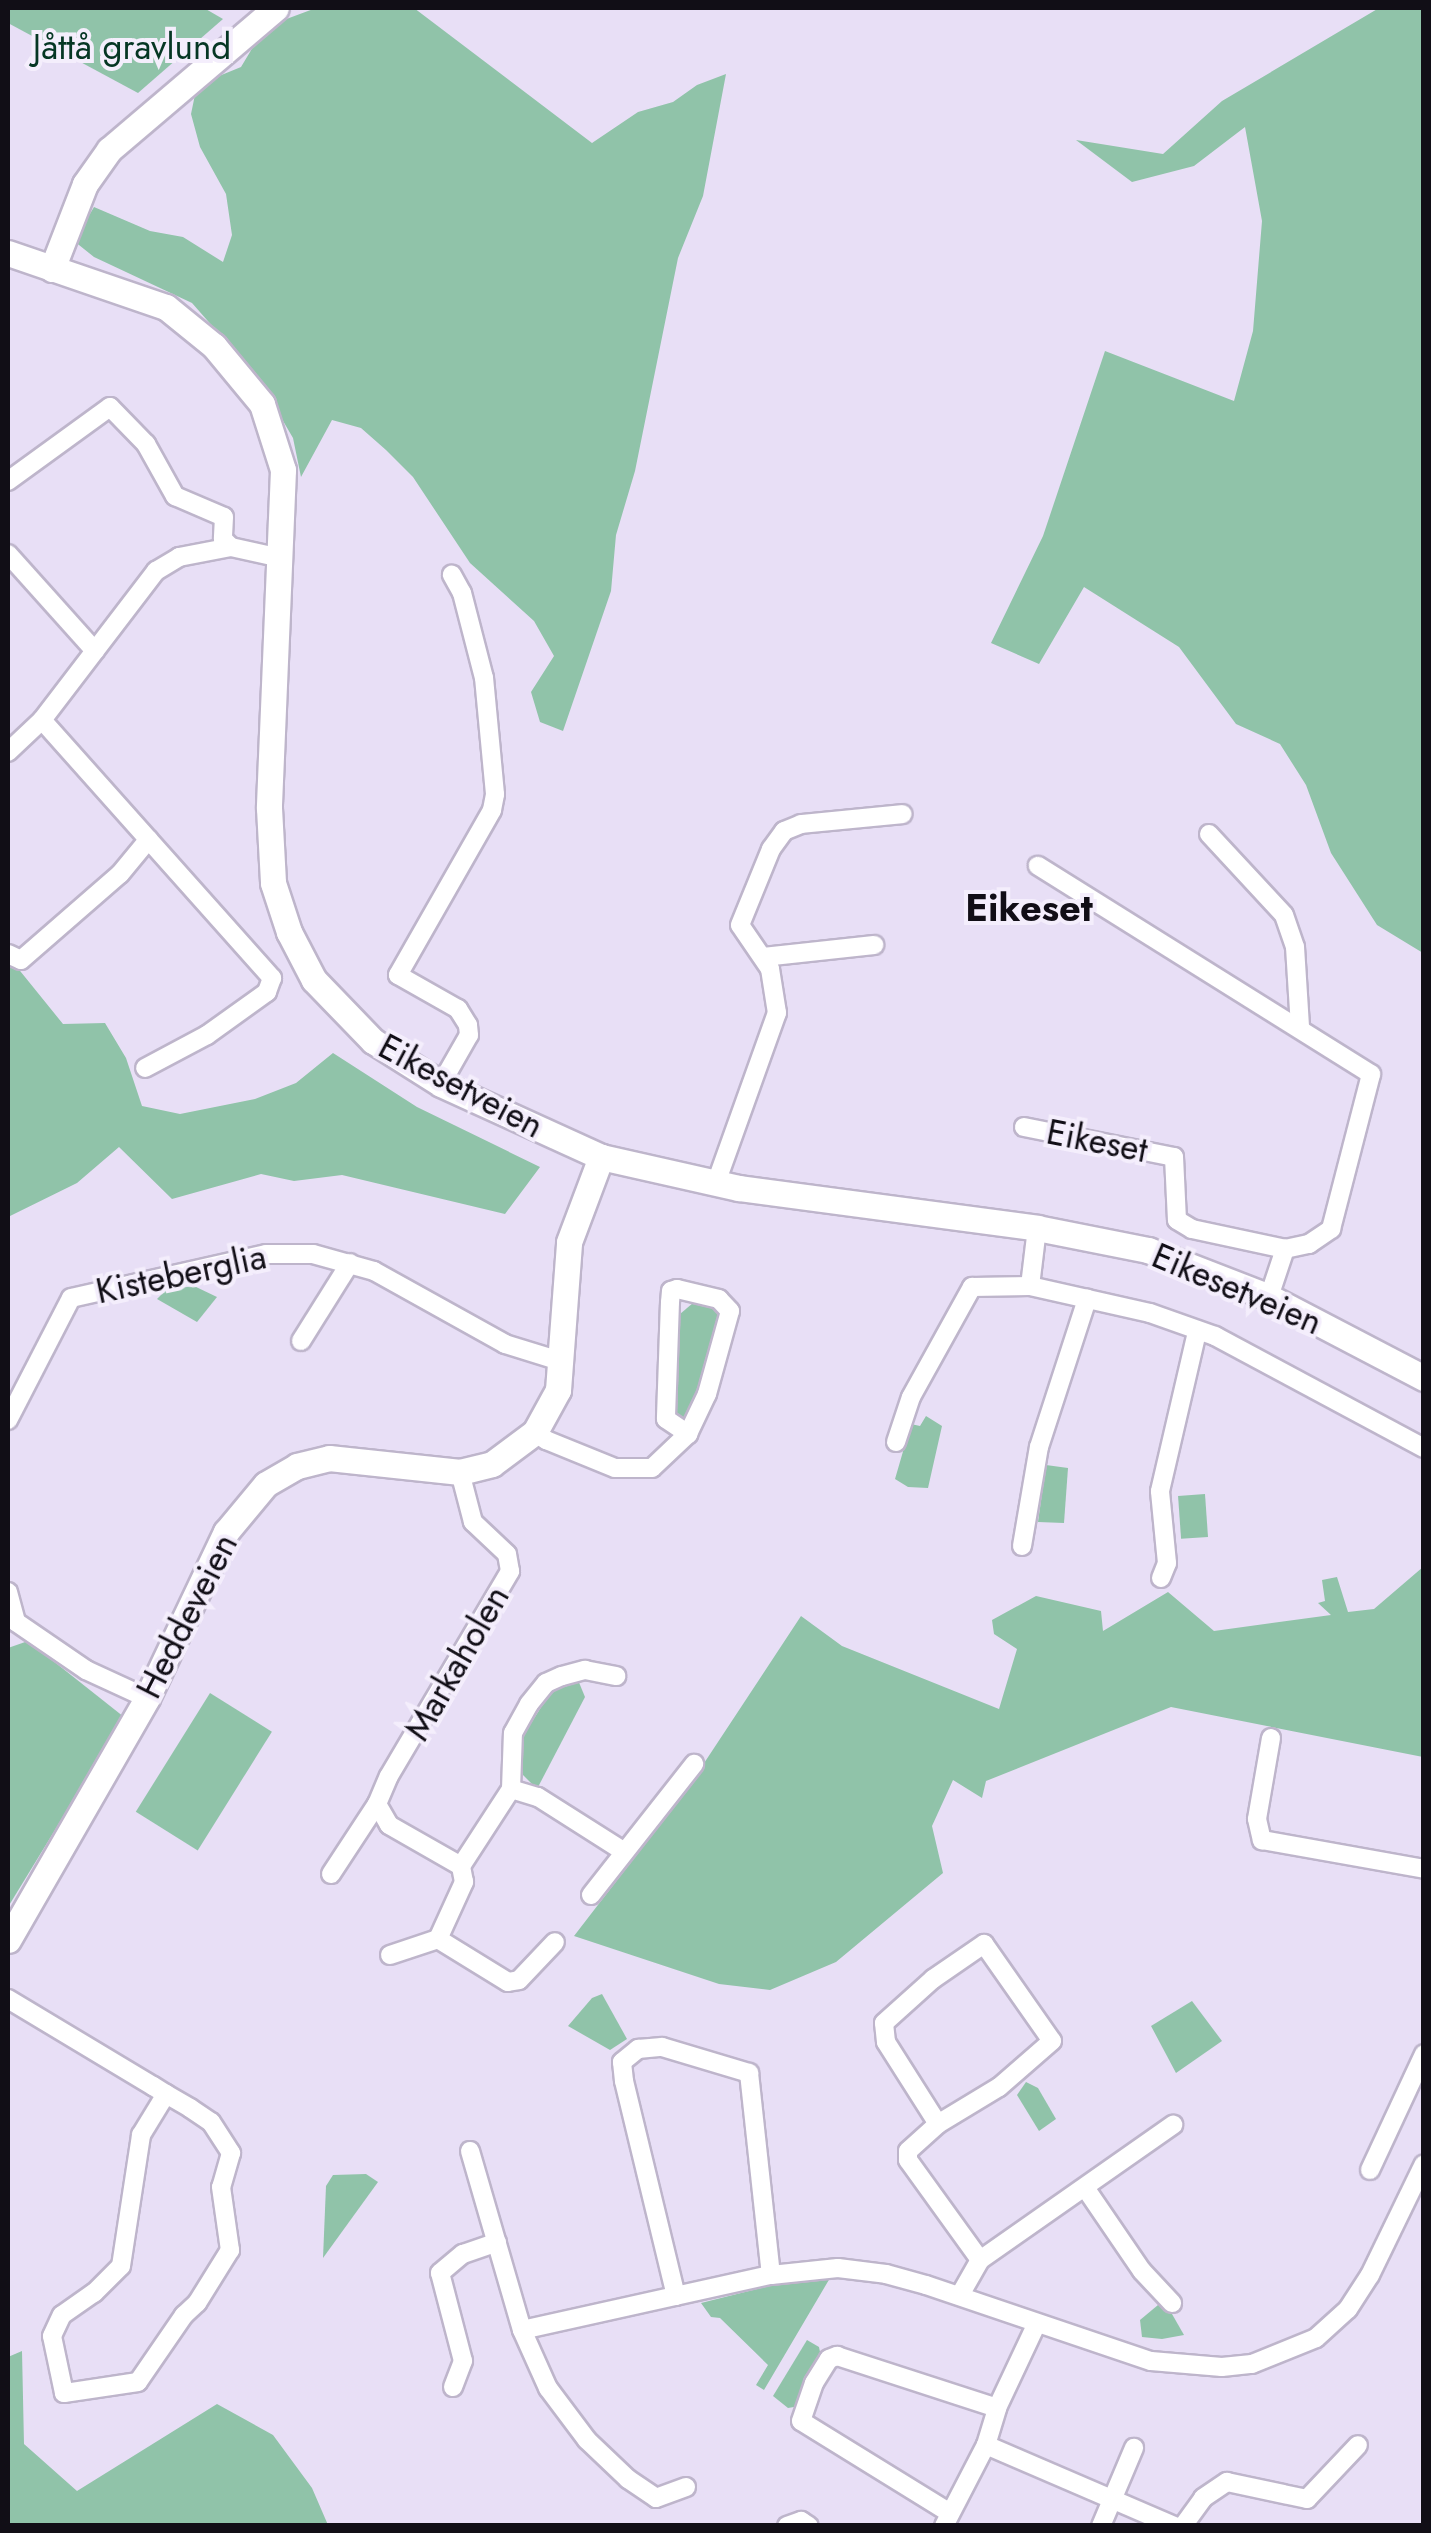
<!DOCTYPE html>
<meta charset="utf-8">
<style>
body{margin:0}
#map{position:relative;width:1431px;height:2533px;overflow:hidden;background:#e8dff6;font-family:Jost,sans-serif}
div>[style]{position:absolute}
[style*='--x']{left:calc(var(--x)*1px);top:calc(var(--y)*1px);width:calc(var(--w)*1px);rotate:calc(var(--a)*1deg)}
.green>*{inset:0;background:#90c3a9;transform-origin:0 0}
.roads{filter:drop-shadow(2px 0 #beb5cb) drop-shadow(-2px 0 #beb5cb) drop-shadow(0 2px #beb5cb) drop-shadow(0 -2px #beb5cb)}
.street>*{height:18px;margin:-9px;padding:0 9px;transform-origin:9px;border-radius:9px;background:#fff}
.secondary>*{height:25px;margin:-12.5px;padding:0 12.5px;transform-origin:12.5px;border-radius:12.5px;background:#fff}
span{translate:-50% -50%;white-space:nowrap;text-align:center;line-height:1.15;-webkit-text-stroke:8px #f4eefc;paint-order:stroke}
.park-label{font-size:35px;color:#063724}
.street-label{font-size:35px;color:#110e16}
.neighbourhood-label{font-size:38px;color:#110e16;font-weight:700}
.frame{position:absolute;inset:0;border:10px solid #110e16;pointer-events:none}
</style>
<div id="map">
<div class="green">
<i style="clip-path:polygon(8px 8px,204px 8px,223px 19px,138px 93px,8px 23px)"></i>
<i style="clip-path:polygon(316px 8px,414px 8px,592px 143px,638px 112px,673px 102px,697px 85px,726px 74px,703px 196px,678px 258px,635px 471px,616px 535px,611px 591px,563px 731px,540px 722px,531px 692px,554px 656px,534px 621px,470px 563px,413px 477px,386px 450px,361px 428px,332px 420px,301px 477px,293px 438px,258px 378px,192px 303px,94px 257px,74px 241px,94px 207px,150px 231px,183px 237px,223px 262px,232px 235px,226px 194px,200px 147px,191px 114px,197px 85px,241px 67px,265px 27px)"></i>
<i style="clip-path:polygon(1379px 8px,1424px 8px,1423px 953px,1377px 925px,1331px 853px,1306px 785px,1280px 744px,1236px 724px,1179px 647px,1084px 587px,1039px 664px,991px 643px,1043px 536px,1105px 351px,1234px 401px,1253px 331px,1262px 221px,1245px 127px,1194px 166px,1132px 182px,1076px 140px,1163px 154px,1222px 101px)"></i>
<i style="clip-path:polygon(8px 956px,63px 1024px,105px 1023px,126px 1058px,142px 1106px,180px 1114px,255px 1099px,296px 1083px,333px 1053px,417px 1107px,540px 1167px,505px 1214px,342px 1175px,294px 1181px,261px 1174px,172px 1199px,119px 1147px,77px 1183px,8px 1217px)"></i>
<i style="clip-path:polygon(194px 1286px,217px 1297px,197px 1322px,157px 1299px,166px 1290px)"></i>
<i style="clip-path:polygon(693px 1303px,705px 1303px,722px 1315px,690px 1420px,681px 1422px,675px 1417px,680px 1314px)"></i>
<i style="clip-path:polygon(926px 1416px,942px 1426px,928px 1488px,908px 1487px,895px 1479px,911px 1424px,920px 1426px)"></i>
<i style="clip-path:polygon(1046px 1465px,1068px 1468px,1064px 1523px,1038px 1522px)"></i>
<i style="left:1205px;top:1494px;width:43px;height:27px;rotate:86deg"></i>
<i style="clip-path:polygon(1423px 1567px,1423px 1757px,1171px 1707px,986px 1781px,982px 1798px,953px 1780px,932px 1826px,943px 1873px,836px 1962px,770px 1990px,719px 1984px,574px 1936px,685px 1792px,801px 1616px,842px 1646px,999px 1709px,1017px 1649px,994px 1634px,992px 1620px,1036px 1596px,1101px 1611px,1103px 1631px,1168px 1592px,1214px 1631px,1331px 1615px,1318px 1603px,1325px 1601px,1322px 1580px,1337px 1577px,1348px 1612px,1374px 1609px)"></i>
<i style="clip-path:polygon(28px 1641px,124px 1717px,8px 1907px,8px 1648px)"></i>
<i style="clip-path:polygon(578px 1680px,585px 1697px,537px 1789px,523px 1775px,519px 1742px,552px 1690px)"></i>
<i style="left:210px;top:1693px;width:73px;height:140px;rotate:32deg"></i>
<i style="clip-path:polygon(602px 1994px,627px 2039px,610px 2050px,568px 2026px,592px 1998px)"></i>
<i style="clip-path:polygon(1192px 2001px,1222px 2041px,1176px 2073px,1151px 2026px)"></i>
<i style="clip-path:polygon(1026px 2082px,1038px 2088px,1056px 2119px,1039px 2131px,1017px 2095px)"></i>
<i style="clip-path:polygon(366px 2174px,378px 2182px,323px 2258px,326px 2186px,333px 2175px)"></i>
<i style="clip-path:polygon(830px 2278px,764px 2390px,756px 2385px,768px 2365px,720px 2318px,711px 2317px,701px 2303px,793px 2280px)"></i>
<i style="clip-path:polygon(1164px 2300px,1184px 2335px,1162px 2339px,1142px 2337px,1140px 2320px)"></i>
<i style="clip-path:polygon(807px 2340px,819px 2347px,821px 2357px,800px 2406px,788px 2408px,773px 2396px)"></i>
<i style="clip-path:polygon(22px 2351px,24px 2444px,77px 2491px,217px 2404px,273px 2435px,312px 2488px,328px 2525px,8px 2525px,8px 2357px)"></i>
</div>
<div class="roads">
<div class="street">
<i style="--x:8;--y:481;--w:126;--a:-36"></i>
<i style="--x:110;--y:407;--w:52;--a:45.8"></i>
<i style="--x:146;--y:444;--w:60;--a:60.9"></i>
<i style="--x:175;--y:496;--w:53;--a:23.2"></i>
<i style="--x:224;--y:517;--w:22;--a:93"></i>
<i style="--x:223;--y:539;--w:11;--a:45"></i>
<i style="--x:8;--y:554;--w:130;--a:48.1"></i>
<i style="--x:42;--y:720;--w:346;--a:48.3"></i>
<i style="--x:272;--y:978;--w:15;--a:110"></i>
<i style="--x:267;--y:992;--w:74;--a:144.4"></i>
<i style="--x:207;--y:1035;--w:70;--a:152"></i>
<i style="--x:8;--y:752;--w:47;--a:-43.3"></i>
<i style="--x:42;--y:720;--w:188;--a:-52.6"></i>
<i style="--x:156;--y:571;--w:27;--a:-31"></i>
<i style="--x:179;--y:557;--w:53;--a:-10.9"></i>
<i style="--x:231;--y:547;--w:51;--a:12.4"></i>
<i style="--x:1209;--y:834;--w:110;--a:47.2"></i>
<i style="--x:1284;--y:915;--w:34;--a:71"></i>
<i style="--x:1295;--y:947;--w:80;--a:86.4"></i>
<i style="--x:8;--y:954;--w:14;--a:25"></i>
<i style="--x:21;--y:960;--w:131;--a:-41"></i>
<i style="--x:120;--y:874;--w:45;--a:-50.4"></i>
<i style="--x:763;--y:957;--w:112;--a:-6.2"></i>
<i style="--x:441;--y:1084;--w:56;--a:-60.3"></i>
<i style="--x:469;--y:1035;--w:10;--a:-96"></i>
<i style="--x:468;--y:1025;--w:19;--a:-122"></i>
<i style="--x:458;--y:1009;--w:69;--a:-150.5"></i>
<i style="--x:398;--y:975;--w:190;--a:-60.3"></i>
<i style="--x:492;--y:810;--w:16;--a:-79"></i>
<i style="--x:495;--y:794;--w:117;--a:-95.4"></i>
<i style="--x:484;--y:678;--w:88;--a:-104.5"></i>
<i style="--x:462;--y:593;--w:21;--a:-119"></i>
<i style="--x:1024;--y:1127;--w:153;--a:11.3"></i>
<i style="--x:1174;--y:1157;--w:63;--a:87.3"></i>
<i style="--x:1177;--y:1220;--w:17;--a:31"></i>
<i style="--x:1192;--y:1229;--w:95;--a:12.1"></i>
<i style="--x:1285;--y:1249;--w:25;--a:-12"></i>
<i style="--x:1309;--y:1244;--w:27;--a:-34"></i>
<i style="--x:1331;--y:1229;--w:160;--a:-75.5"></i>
<i style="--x:1371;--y:1074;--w:393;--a:-148"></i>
<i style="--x:716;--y:1183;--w:181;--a:-70.3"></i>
<i style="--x:777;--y:1013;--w:45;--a:-99"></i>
<i style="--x:770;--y:969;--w:53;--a:-124.3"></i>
<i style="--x:740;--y:925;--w:82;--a:-67.8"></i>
<i style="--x:771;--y:849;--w:22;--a:-54"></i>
<i style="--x:784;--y:831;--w:18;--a:-22"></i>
<i style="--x:801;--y:824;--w:102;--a:-5.6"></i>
<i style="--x:1030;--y:1286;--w:58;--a:-83.1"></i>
<i style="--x:1269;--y:1297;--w:51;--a:-71.6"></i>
<i style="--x:301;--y:1341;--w:92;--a:-57.9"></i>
<i style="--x:8;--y:1420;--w:137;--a:-62.7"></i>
<i style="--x:71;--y:1298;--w:200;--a:-12.7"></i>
<i style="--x:266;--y:1254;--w:47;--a:0"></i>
<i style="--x:313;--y:1254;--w:63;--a:15.6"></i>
<i style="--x:374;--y:1271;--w:150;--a:29.1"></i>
<i style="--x:505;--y:1344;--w:58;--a:17.2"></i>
<i style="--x:535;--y:1432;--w:14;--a:36"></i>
<i style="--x:546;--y:1440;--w:74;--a:22.1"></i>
<i style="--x:615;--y:1468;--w:37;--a:0"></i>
<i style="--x:652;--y:1468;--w:50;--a:-43.4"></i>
<i style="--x:688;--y:1434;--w:44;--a:-64.6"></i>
<i style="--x:707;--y:1394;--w:86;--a:-74.5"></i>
<i style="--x:730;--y:1311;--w:16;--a:-133"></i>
<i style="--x:719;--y:1299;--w:43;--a:-166.6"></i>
<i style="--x:677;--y:1289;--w:6;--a:162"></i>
<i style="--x:671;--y:1291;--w:11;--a:95"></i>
<i style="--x:670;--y:1302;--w:117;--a:92"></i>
<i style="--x:666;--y:1419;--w:27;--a:34"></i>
<i style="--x:896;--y:1442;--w:47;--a:-71.6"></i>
<i style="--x:911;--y:1397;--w:126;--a:-61"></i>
<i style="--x:972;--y:1287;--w:58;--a:-1"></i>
<i style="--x:1030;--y:1286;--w:123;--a:12.7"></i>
<i style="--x:1150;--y:1313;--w:69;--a:19.5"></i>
<i style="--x:1215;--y:1336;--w:237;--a:28.2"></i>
<i style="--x:1022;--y:1546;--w:100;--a:-80.3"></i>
<i style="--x:1039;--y:1447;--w:156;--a:-72"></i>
<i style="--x:1161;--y:1578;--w:16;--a:-68"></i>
<i style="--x:1167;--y:1563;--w:72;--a:-95.6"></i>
<i style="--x:1160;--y:1491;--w:163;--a:-76.9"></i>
<i style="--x:8;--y:1592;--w:31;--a:75"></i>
<i style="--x:16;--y:1622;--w:85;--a:34.4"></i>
<i style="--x:86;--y:1670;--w:67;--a:24.7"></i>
<i style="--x:1271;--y:1738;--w:82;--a:99.8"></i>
<i style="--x:1257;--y:1819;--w:22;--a:77"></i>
<i style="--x:1262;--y:1840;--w:165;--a:10.1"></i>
<i style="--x:511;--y:1789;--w:28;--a:17"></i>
<i style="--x:538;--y:1797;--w:101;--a:32.4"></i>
<i style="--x:377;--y:1804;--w:24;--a:60"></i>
<i style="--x:389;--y:1825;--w:83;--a:29.7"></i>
<i style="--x:331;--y:1874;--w:84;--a:-56.7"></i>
<i style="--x:377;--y:1804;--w:30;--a:-67"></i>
<i style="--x:389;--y:1776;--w:238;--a:-59.4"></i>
<i style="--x:510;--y:1571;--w:17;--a:-100"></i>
<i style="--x:507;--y:1554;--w:47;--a:-136.7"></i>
<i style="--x:473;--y:1522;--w:52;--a:-104.6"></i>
<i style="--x:591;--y:1895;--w:167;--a:-51.8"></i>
<i style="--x:438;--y:1939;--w:63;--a:-65.5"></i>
<i style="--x:464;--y:1882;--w:16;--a:-101"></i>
<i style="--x:461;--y:1866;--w:92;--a:-57"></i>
<i style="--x:511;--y:1789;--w:56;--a:-88"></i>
<i style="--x:513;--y:1733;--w:33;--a:-61"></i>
<i style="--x:529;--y:1704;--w:27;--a:-51"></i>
<i style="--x:546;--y:1683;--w:17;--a:-24"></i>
<i style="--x:562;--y:1676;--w:24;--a:-15"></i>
<i style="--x:585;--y:1670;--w:32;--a:11"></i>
<i style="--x:984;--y:1944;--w:118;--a:55"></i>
<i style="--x:1052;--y:2041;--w:70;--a:139"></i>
<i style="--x:999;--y:2087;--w:71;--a:148.8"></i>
<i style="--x:938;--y:2124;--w:97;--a:-122.4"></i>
<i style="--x:886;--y:2042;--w:19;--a:-96"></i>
<i style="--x:884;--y:2023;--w:66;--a:-41.9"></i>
<i style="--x:933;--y:1979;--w:62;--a:-34.5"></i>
<i style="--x:390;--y:1955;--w:51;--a:-18.4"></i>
<i style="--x:438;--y:1939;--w:82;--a:31.6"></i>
<i style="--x:508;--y:1982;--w:11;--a:-10"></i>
<i style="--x:519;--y:1980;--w:52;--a:-46.5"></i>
<i style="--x:8;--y:1999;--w:169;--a:31"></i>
<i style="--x:153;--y:2086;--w:15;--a:32"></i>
<i style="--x:166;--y:2094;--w:28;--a:30"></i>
<i style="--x:190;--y:2108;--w:25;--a:34"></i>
<i style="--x:211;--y:2122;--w:37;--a:57"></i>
<i style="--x:231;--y:2153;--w:35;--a:106"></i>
<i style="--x:221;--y:2187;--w:64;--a:81.9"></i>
<i style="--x:230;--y:2250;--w:62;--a:121.9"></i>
<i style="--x:197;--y:2303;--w:18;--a:137"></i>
<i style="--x:184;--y:2315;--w:81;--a:124.5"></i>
<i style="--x:138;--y:2382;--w:75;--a:171.5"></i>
<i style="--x:64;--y:2393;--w:58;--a:-101.9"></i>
<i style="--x:52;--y:2336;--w:23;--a:-65"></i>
<i style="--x:62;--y:2315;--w:39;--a:-35"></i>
<i style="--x:94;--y:2293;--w:38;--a:-45"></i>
<i style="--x:121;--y:2266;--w:133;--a:-81.3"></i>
<i style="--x:141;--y:2135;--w:48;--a:-58.6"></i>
<i style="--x:938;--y:2124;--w:40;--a:138"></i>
<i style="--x:908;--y:2151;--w:9;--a:90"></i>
<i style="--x:908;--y:2160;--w:123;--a:54.2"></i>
<i style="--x:470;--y:2151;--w:186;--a:73.8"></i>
<i style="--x:522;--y:2330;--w:64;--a:65.9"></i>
<i style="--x:548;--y:2388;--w:65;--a:53.1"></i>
<i style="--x:587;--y:2440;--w:57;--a:43.6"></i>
<i style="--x:628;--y:2479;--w:34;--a:34"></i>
<i style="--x:656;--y:2498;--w:32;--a:-20"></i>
<i style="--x:1370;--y:2170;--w:128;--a:-65"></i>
<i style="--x:1086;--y:2189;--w:99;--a:55.7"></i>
<i style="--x:1142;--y:2271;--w:44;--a:46.8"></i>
<i style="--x:960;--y:2295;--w:40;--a:-60.3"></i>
<i style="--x:980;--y:2260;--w:236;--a:-35"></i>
<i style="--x:676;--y:2296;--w:221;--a:-103.6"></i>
<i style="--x:624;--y:2081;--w:19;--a:-96"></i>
<i style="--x:622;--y:2062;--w:21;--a:-39"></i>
<i style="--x:638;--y:2049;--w:24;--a:-5"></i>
<i style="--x:662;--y:2047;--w:91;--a:16.6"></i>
<i style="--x:749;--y:2073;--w:203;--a:83.8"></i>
<i style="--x:522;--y:2330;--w:255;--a:-12.5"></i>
<i style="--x:771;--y:2275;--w:67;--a:-6"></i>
<i style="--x:838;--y:2268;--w:48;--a:7.1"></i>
<i style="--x:886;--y:2274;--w:41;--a:15.4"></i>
<i style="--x:926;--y:2285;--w:237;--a:18.7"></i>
<i style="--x:1151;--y:2361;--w:71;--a:4.8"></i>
<i style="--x:1222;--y:2367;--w:30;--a:-6"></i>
<i style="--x:1252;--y:2364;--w:69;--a:-22.1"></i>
<i style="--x:1316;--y:2338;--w:43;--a:-42.2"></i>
<i style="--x:1348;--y:2309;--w:40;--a:-57.1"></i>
<i style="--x:1370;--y:2275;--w:123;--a:-64.1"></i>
<i style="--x:453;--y:2387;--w:28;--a:-69"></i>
<i style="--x:463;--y:2361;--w:91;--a:-104.6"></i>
<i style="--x:440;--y:2273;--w:30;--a:-40"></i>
<i style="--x:463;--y:2254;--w:36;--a:-19"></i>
<i style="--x:986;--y:2445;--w:205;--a:23.3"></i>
<i style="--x:950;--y:2513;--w:175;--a:-148.3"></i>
<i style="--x:801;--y:2421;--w:40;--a:-71.1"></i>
<i style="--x:814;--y:2383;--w:28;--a:-58"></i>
<i style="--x:829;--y:2359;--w:9;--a:-21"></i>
<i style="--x:837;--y:2356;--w:168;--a:18"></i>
<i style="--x:787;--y:2526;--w:15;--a:-20"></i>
<i style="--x:801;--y:2521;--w:9;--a:32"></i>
<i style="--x:944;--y:2526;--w:91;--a:-62.6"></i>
<i style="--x:986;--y:2445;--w:39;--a:-73"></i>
<i style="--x:997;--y:2408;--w:92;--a:-64.8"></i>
<i style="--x:1101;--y:2526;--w:85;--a:-67.1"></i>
<i style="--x:1183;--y:2526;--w:34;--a:-54"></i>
<i style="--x:1203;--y:2498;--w:29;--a:-34"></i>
<i style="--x:1227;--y:2482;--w:82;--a:12"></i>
<i style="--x:1307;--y:2499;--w:74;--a:-46.6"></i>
</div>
<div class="secondary">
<i style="--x:8;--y:253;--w:167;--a:18.9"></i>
<i style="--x:166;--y:307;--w:62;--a:39.1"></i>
<i style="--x:214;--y:346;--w:75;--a:50.4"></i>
<i style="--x:262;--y:404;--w:69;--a:72.3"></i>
<i style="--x:283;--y:470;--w:338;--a:92.4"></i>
<i style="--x:269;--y:808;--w:75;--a:86.9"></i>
<i style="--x:273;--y:883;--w:52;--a:71.9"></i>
<i style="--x:289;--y:932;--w:54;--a:62.5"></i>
<i style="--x:314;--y:980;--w:85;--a:46"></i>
<i style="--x:373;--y:1041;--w:80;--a:32.3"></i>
<i style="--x:441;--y:1084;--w:176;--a:24.5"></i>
<i style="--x:601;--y:1157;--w:141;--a:12.7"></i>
<i style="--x:739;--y:1188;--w:301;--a:7.6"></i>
<i style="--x:1037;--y:1228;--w:113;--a:11.2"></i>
<i style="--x:1148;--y:1250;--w:130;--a:21.2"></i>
<i style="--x:1269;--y:1297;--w:175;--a:27.6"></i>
<i style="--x:52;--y:269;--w:91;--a:-68.8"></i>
<i style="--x:85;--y:184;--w:42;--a:-54.8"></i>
<i style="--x:109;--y:150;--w:219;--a:-40.4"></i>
<i style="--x:8;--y:1940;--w:279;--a:-60.1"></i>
<i style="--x:147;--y:1698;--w:184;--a:-64.6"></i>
<i style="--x:226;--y:1532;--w:62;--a:-50.2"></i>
<i style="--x:266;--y:1484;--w:36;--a:-30"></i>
<i style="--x:297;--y:1466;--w:33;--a:-14"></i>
<i style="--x:329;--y:1458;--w:132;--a:6.1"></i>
<i style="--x:460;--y:1472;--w:33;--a:-14"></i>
<i style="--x:492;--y:1464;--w:54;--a:-36.7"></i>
<i style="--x:535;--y:1432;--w:48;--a:-61.3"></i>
<i style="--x:558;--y:1390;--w:148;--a:-85.7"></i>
<i style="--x:569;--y:1242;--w:91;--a:-69.4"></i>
</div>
</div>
<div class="park-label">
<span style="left:132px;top:47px">Jåttå gravlund</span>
</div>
<div class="street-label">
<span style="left:461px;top:1086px;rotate:28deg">Eikesetveien</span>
<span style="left:1097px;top:1141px;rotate:11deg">Eikeset</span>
<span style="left:181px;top:1274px;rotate:-12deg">Kisteberglia</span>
<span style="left:1237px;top:1289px;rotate:23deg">Eikesetveien</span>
<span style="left:187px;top:1616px;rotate:-63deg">Heddeveien</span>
<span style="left:457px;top:1663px;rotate:-60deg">Markaholen</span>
</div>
<div class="neighbourhood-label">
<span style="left:1029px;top:908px">Eikeset</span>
</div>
<div class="frame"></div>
</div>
